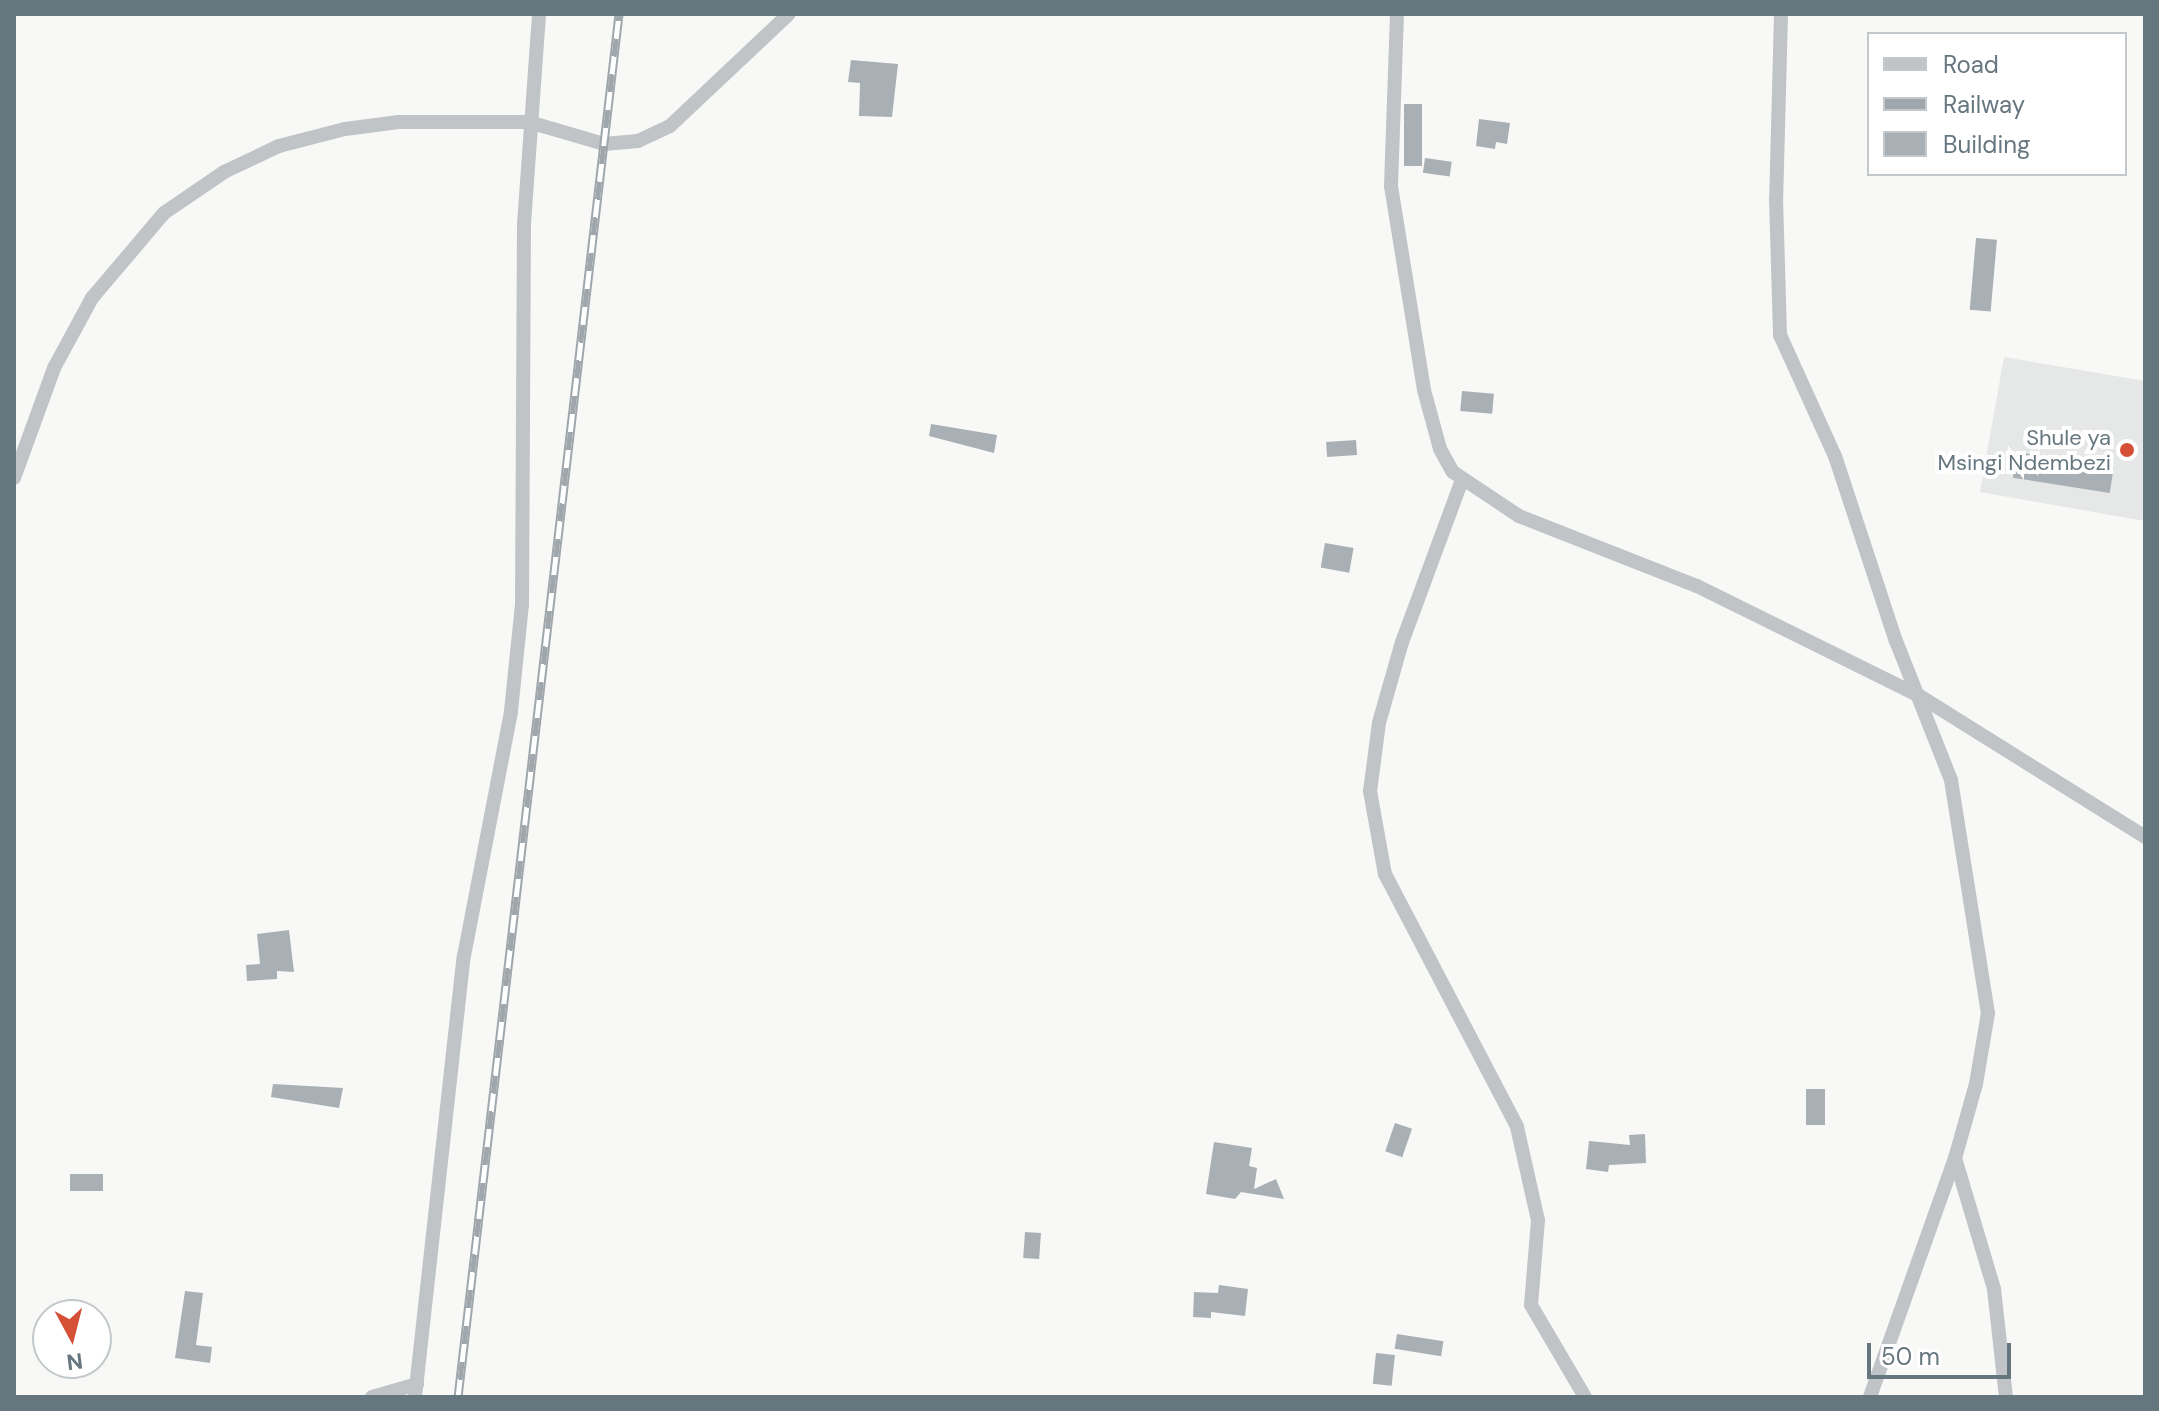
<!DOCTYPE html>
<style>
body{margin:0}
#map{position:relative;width:2159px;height:1411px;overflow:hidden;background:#f8f8f6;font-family:"DM Sans",sans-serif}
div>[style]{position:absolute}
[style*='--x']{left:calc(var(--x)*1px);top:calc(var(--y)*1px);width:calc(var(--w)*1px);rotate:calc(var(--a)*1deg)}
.built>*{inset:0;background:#e6e8e7}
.building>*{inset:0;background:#a8b0b5;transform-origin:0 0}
.minor>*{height:14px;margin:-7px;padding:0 7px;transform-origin:7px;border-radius:7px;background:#c0c4c7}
.rail>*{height:9px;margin-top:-4.5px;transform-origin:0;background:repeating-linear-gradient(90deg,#fff 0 18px,#a0a7ac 0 36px);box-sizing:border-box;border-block:2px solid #a0a7ac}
.dots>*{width:22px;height:22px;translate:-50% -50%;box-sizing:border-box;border:4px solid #fff;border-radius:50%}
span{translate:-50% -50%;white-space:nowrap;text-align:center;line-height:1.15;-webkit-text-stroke:8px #fff;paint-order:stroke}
.poi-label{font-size:22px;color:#66767f}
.right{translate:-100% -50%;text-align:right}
.frame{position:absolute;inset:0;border:16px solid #66767f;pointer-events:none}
.legend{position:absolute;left:1867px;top:32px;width:260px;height:144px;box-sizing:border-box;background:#fff;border:2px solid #c2c8cc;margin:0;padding:10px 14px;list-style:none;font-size:24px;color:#66767f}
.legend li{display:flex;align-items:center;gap:16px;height:40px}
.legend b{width:40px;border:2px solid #c2c8cc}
.north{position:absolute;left:32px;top:1299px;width:80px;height:80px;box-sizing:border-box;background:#fff;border:2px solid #c2c8cc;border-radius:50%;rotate:173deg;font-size:22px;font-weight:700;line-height:32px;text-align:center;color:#66767f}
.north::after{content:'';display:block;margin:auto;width:28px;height:36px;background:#d65038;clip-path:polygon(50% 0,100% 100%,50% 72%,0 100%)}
.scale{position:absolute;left:1867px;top:1343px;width:144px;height:36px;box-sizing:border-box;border:4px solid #66767f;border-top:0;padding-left:10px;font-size:24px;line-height:28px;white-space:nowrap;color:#66767f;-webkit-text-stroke:6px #fff;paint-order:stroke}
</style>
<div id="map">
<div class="built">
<i style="clip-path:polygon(2004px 357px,2145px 381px,2145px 521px,1980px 492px)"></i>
</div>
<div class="building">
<i style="clip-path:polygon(851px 60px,898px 64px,892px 117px,859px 116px,860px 83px,848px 82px)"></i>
<i style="left:1404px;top:104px;width:18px;height:62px"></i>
<i style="clip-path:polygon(1479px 119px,1510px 123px,1507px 144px,1496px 142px,1495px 149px,1476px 146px)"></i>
<i style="left:1425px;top:158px;width:27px;height:15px;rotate:8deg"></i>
<i style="left:1976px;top:238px;width:21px;height:72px;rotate:5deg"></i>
<i style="left:1462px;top:391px;width:32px;height:20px;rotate:5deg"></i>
<i style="clip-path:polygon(931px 424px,997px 435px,994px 453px,929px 436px)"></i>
<i style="left:1356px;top:440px;width:15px;height:30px;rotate:86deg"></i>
<i style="left:2017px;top:452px;width:98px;height:26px;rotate:9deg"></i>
<i style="left:1325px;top:543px;width:29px;height:25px;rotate:10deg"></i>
<i style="clip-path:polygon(289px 930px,294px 972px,277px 971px,277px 979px,247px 981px,246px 965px,260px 964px,257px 934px)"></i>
<i style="clip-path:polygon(273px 1084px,343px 1088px,339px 1108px,271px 1097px)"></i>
<i style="left:1806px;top:1089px;width:19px;height:36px"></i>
<i style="left:1395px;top:1123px;width:18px;height:30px;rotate:19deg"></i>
<i style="clip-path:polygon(1645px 1134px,1646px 1163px,1609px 1165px,1608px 1172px,1586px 1169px,1589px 1141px,1630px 1145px,1629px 1135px)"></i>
<i style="clip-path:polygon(1214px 1142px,1252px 1148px,1249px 1166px,1257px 1168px,1254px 1189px,1276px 1179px,1284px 1199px,1241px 1192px,1235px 1199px,1206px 1194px)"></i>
<i style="left:70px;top:1174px;width:33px;height:17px"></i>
<i style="left:1025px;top:1232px;width:16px;height:26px;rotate:4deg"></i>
<i style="clip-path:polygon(1219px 1285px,1248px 1289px,1245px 1316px,1211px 1312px,1211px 1318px,1193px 1317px,1194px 1292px,1218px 1293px)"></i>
<i style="clip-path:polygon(185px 1291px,203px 1293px,196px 1345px,212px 1347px,210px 1363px,175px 1358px)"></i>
<i style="left:1397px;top:1334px;width:47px;height:15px;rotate:9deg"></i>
<i style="left:1376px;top:1353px;width:19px;height:31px;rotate:6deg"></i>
</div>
<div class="minor">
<i style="--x:1397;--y:14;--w:172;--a:92"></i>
<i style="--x:1391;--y:186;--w:207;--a:80.8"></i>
<i style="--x:1424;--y:390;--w:61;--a:74.8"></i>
<i style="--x:1440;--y:449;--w:26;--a:61"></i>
<i style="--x:1453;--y:472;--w:79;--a:33.7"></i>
<i style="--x:1519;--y:516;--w:191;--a:21.5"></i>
<i style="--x:1697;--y:586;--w:246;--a:26.3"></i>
<i style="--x:1918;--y:695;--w:268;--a:32"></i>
<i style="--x:1781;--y:14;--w:185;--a:91.5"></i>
<i style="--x:1776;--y:199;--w:136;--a:88.3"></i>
<i style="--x:1780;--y:335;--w:133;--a:65.6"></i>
<i style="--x:1835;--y:456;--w:195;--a:71.8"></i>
<i style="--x:1896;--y:641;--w:149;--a:68.4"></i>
<i style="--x:1951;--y:780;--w:236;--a:81"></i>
<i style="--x:1988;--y:1013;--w:72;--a:99.6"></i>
<i style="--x:1976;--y:1084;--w:77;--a:105.8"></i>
<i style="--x:1955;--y:1158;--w:254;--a:109.6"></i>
<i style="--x:14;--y:478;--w:117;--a:-70"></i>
<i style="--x:54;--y:368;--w:80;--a:-61.5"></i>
<i style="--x:92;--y:298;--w:111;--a:-49.7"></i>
<i style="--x:164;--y:213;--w:73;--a:-34.3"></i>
<i style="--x:224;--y:172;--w:61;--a:-25.3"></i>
<i style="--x:279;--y:146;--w:68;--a:-14.4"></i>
<i style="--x:345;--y:129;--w:54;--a:-7.4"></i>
<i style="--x:399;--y:122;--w:130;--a:0"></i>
<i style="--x:529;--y:122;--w:78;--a:16.3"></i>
<i style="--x:604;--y:144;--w:34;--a:-5"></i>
<i style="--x:638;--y:141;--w:35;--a:-25"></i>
<i style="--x:670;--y:126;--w:163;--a:-43.3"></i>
<i style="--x:1462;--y:480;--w:173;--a:110.3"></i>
<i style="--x:1402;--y:642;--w:84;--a:105.9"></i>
<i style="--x:1379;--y:723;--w:69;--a:97.5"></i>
<i style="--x:1370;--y:791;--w:84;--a:79.8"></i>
<i style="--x:1385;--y:874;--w:285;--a:62.4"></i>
<i style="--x:1517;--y:1127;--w:95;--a:77.3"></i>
<i style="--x:1538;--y:1220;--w:85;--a:94.7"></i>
<i style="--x:1531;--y:1305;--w:107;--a:59.6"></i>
<i style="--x:1955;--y:1158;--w:137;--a:73.4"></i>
<i style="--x:1994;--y:1289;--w:109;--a:83.7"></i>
<i style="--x:372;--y:1397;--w:47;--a:-16.1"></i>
<i style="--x:415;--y:1397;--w:444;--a:-83.7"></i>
<i style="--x:464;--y:956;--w:249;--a:-79.1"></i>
<i style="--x:511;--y:711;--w:108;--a:-84.1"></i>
<i style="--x:522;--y:604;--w:380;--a:-89.7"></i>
<i style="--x:524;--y:224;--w:211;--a:-85.9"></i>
</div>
<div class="rail">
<i style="--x:458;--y:1397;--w:1392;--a:-83.36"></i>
</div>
<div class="dots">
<i style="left:2127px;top:450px;background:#d65038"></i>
</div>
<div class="poi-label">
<span class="right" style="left:2111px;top:450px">Shule ya<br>Msingi Ndembezi</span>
</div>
<div class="frame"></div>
<ul class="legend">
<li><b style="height:10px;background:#c0c4c7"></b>Road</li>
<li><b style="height:10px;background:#a0a7ac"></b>Railway</li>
<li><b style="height:22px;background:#a8b0b5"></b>Building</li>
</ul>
<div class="north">N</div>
<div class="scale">50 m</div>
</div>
